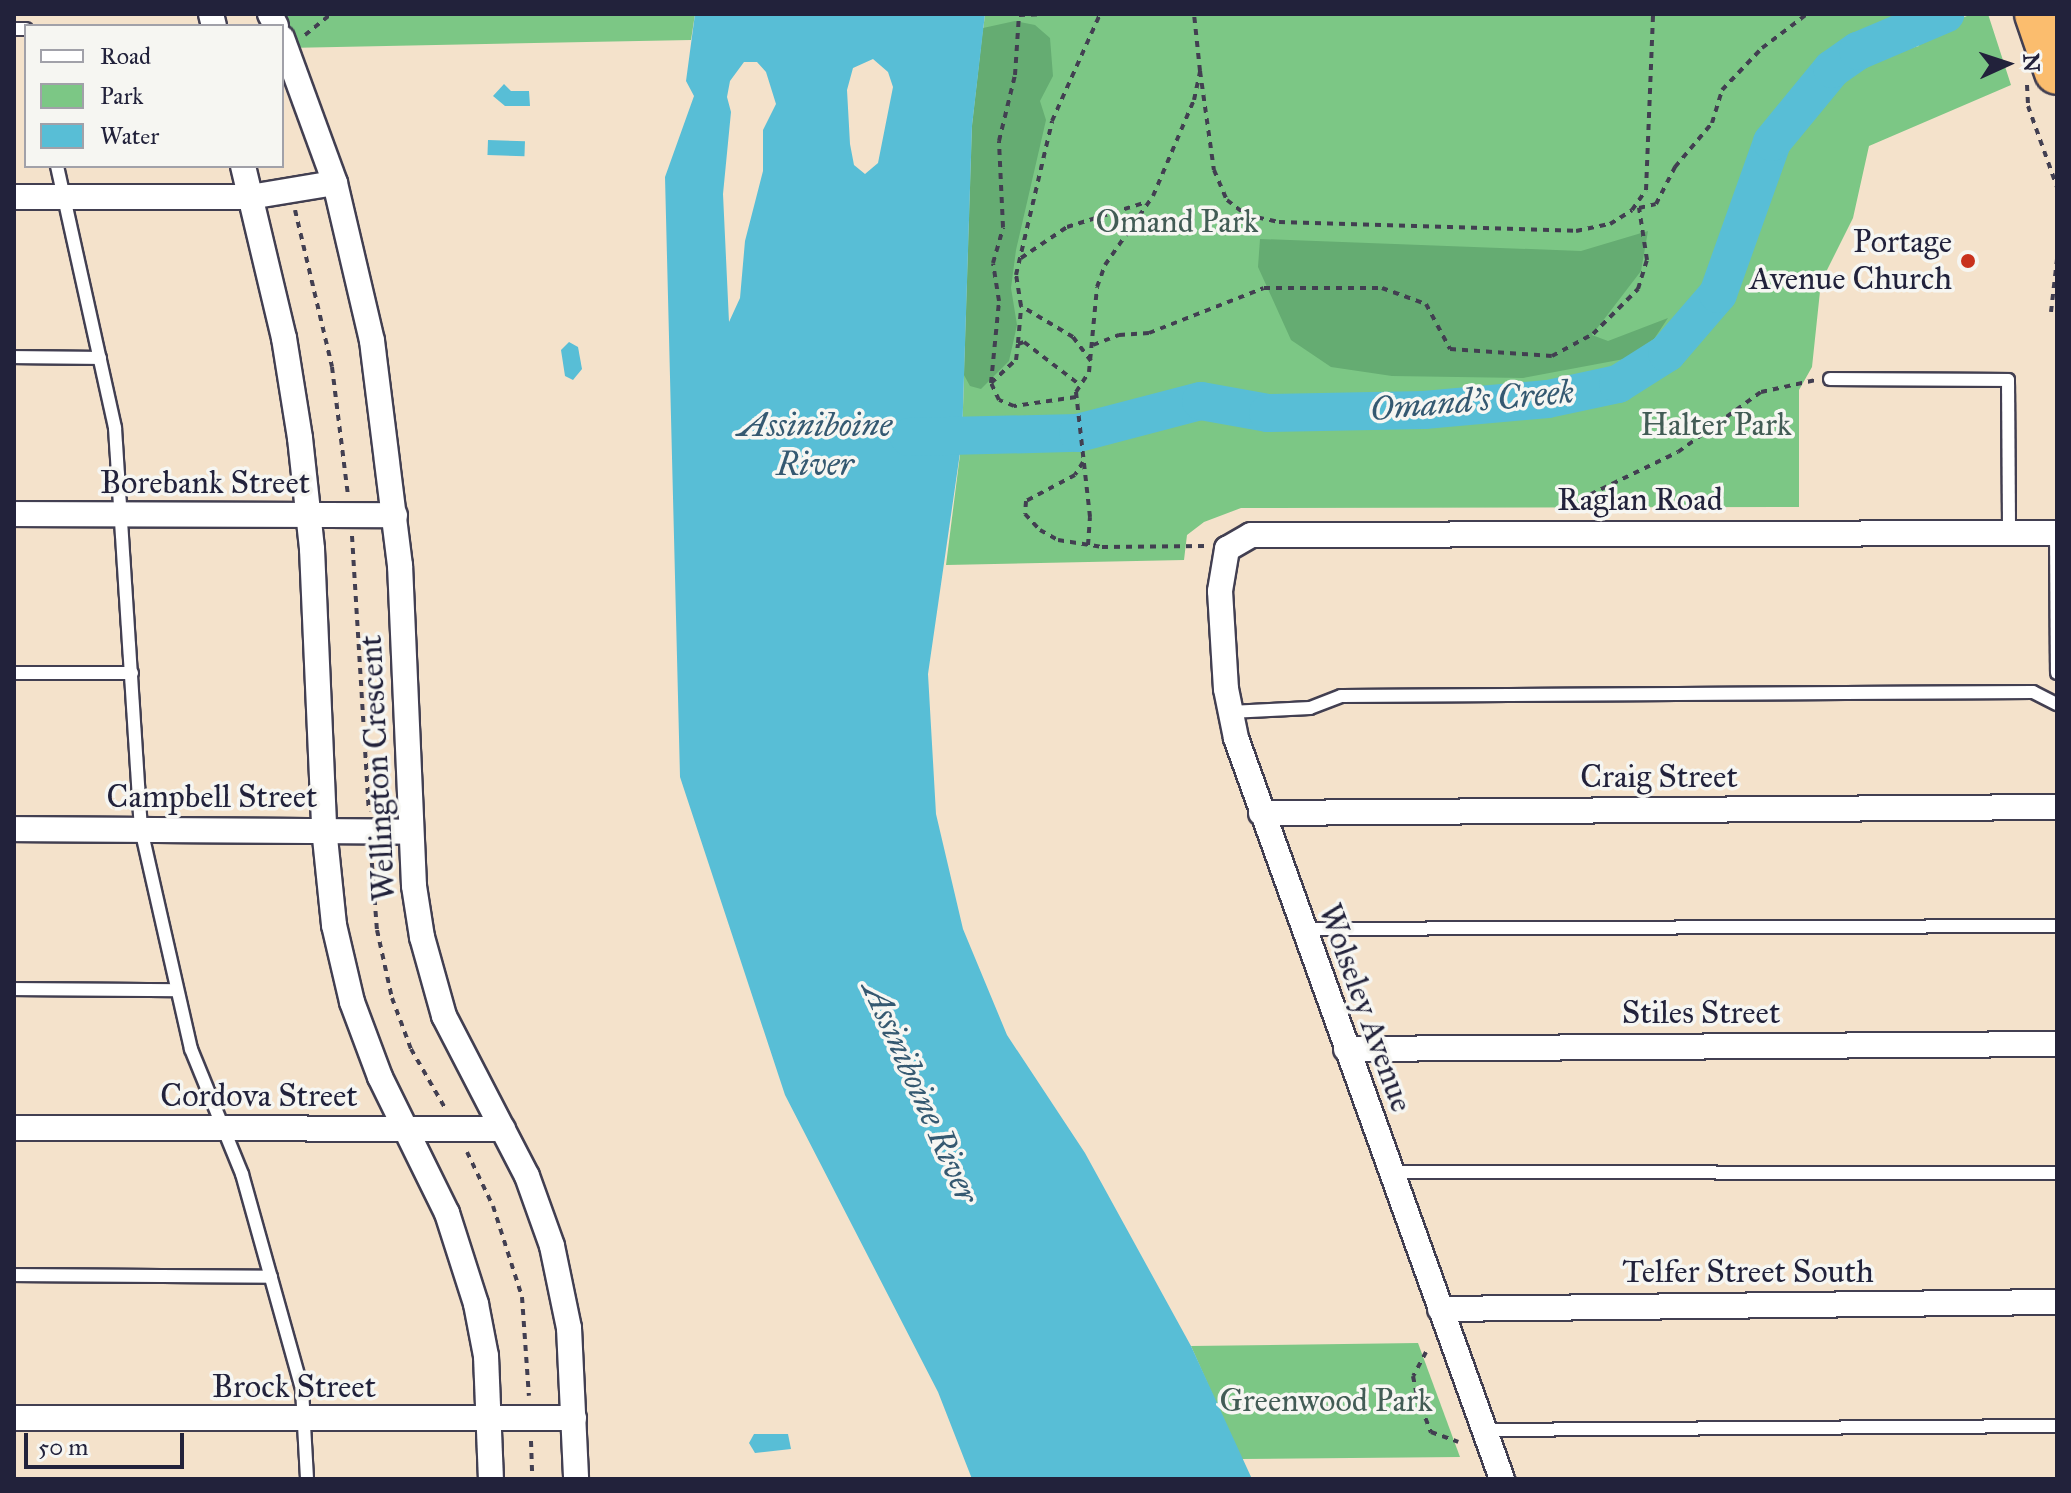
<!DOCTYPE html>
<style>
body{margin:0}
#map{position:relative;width:2071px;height:1493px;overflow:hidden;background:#f4e2cb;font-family:"IM FELL Great Primer",serif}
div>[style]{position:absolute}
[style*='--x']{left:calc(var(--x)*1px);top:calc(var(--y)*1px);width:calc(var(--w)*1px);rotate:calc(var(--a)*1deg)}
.green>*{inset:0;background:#7cc785}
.forest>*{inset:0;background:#65ac72}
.water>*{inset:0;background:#58bed6;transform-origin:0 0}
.river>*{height:38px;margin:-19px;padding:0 19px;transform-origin:19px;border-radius:19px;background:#58bed6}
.path>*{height:4px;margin-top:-2px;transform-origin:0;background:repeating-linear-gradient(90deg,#423f51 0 6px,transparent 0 12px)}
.roads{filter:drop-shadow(2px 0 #423f51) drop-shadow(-2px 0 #423f51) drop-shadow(0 2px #423f51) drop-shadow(0 -2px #423f51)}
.lane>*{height:12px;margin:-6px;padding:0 6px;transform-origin:6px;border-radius:6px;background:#fff}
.street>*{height:24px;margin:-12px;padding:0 12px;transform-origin:12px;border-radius:12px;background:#fff}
.highway>*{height:44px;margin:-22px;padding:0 22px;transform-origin:22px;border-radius:22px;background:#fbbd6e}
.dots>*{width:22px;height:22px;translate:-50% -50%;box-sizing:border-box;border:4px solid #f6f6f2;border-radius:50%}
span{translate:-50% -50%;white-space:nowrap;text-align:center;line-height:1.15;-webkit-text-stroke:7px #f6f6f2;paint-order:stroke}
.park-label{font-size:32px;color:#425c55}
.poi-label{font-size:32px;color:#22223b}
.right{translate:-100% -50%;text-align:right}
.street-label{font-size:32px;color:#22223b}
.water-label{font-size:34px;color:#355971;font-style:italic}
.frame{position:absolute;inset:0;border:16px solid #22223b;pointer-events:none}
.legend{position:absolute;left:24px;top:24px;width:260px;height:144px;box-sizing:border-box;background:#f6f6f2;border:2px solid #a1a1a9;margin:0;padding:10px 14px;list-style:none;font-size:24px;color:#22223b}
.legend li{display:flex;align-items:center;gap:16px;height:40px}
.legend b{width:40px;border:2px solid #a1a1a9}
.north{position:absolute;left:1967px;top:24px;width:80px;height:80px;-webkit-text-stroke:6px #f6f6f2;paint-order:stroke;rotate:87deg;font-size:22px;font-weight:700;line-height:32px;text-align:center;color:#22223b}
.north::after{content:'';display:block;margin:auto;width:28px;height:36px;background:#22223b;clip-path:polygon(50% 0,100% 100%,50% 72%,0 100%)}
.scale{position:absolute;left:24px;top:1433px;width:160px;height:36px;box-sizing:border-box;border:4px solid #22223b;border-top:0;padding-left:10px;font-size:24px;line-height:28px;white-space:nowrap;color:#22223b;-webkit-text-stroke:6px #f6f6f2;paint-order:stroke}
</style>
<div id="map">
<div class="green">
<i style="clip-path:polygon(270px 14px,695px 14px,691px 40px,287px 48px)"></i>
<i style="clip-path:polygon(985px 14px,1918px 14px,1877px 40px,1833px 55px,1760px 133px,1722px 263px,1686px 320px,1638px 362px,1618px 373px,1508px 396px,1397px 394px,1279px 401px,1280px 425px,1570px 407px,1630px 386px,1682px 350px,1728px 292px,1768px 177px,1794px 133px,1853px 64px,1919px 46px,1919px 35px,1972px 14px,1988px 14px,2011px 85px,1869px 146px,1853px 218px,1821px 282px,1812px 367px,1799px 390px,1799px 507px,1241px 508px,1204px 522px,1187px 535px,1184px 560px,946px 565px,962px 439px,972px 126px)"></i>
<i style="clip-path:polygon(1418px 1343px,1460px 1457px,1241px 1459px,1191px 1346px)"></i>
</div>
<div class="forest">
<i style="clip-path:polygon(1015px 21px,1035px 25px,1050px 38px,1053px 76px,1040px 101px,1046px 120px,1016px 250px,1011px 288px,1017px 325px,1009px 361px,981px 389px,970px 386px,964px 375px,972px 126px,983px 28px)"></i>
<i style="clip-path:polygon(1648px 231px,1641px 271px,1592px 335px,1608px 341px,1668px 318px,1654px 339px,1624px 359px,1523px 378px,1392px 376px,1331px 367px,1291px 340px,1258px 267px,1260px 239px,1581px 251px)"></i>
</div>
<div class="water">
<i style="clip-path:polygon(evenodd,695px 14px,985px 14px,972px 126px,962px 439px,928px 674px,936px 814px,963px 929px,1007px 1035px,1085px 1153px,1191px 1346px,1252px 1479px,972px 1479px,938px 1392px,785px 1095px,680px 777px,665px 177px,694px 96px,686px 81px,695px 14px,873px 59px,888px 72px,893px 87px,878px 163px,865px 174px,854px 165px,850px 144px,847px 90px,853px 68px,873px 59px,695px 14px,744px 62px,757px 62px,766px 72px,776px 104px,763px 130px,763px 171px,745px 241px,740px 298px,729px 322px,723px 194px,731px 112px,727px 97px,730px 81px,744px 62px)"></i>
<i style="clip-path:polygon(504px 84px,511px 91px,529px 91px,530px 106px,505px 106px,493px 96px)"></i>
<i style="left:488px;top:140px;width:37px;height:15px;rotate:2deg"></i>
<i style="clip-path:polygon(569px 342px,578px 347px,582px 369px,573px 380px,565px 376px,561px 350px)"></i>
<i style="clip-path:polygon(754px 1434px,788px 1434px,791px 1449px,755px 1453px,749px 1443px)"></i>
</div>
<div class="river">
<i style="--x:909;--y:437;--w:169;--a:-1.4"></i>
<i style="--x:1078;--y:433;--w:127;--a:-14.6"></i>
<i style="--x:1201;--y:401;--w:68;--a:10.2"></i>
<i style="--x:1268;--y:413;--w:156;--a:-1.1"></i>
<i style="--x:1424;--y:410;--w:124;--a:-5.1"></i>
<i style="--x:1548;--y:399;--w:72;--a:-12.1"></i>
<i style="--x:1618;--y:384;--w:58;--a:-32.3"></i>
<i style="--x:1667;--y:353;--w:78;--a:-49.2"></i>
<i style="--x:1718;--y:294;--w:161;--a:-70.4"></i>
<i style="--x:1772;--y:142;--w:94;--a:-50.6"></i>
<i style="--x:1832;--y:69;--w:32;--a:-35"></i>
<i style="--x:1858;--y:51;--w:95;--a:-23"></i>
</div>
<div class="path">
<i style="--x:1019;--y:15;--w:23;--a:-2"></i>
<i style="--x:305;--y:35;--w:33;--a:-39"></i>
<i style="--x:1200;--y:71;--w:100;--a:82"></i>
<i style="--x:1214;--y:170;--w:33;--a:67"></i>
<i style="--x:1227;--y:200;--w:24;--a:38"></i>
<i style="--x:1246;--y:215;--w:34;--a:12"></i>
<i style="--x:1279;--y:222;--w:297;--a:1.7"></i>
<i style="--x:1576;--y:231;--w:35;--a:-12"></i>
<i style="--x:1610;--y:224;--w:26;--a:-32"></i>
<i style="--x:1632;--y:210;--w:24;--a:-55"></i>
<i style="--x:1646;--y:190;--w:176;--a:-87.7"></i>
<i style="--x:2027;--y:85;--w:21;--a:87"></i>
<i style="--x:2028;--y:106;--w:86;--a:70.3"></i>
<i style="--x:1639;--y:208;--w:17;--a:-13"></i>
<i style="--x:1656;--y:204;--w:42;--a:-62.8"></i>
<i style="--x:1675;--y:167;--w:57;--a:-49.9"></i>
<i style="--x:1712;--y:123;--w:34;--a:-73"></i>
<i style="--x:1722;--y:90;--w:58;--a:-46.4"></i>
<i style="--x:1762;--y:48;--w:56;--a:-37.1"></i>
<i style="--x:295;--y:210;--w:161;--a:76.7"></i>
<i style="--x:332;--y:367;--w:129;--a:82.9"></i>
<i style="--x:1021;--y:258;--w:55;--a:-34"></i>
<i style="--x:1067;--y:227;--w:84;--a:-17.4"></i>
<i style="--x:2051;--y:312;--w:53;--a:-83.5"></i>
<i style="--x:1018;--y:343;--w:37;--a:-85"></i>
<i style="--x:1093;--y:345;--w:28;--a:-21"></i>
<i style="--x:1119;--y:335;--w:30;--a:-4"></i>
<i style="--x:1149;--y:333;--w:123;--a:-21.4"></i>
<i style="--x:1264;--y:288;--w:118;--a:0"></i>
<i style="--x:1382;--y:288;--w:47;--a:20"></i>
<i style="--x:1426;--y:304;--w:51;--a:61.9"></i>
<i style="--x:1450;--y:349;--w:102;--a:3.9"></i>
<i style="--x:1552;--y:356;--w:47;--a:-28.2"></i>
<i style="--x:1593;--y:334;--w:64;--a:-45"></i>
<i style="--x:1638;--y:289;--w:30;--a:-73"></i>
<i style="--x:1647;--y:260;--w:53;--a:-98.7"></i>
<i style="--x:1091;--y:361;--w:30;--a:-127"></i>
<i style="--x:1073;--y:337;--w:61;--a:-149.2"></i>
<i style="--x:1021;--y:306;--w:31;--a:-99"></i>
<i style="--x:1016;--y:275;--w:158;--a:-76.8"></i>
<i style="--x:1052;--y:121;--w:117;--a:-65.8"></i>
<i style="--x:991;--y:383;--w:82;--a:-84.4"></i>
<i style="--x:999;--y:301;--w:38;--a:-99"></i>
<i style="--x:993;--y:263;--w:37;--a:-74"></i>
<i style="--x:1003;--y:227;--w:86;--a:-92.7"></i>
<i style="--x:999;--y:141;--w:68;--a:-76.4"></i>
<i style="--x:1015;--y:75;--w:61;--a:-86.2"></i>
<i style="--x:1076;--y:397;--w:63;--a:171.7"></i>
<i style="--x:1014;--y:406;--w:16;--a:-158"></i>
<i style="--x:999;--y:400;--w:19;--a:-115"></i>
<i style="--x:991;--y:383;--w:34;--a:-43"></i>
<i style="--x:1016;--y:360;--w:16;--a:-83"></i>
<i style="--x:1018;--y:344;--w:6;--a:-18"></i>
<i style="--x:1024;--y:342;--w:71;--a:37.5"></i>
<i style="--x:1083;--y:462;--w:15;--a:122"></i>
<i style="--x:1075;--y:475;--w:55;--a:152"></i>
<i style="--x:1026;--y:501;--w:13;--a:94"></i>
<i style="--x:1025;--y:514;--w:22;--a:47"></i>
<i style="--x:1040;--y:530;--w:21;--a:29"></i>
<i style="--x:1058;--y:540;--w:45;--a:9"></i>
<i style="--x:1102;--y:547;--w:103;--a:-0.6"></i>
<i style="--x:1558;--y:510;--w:133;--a:-25.8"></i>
<i style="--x:1678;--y:452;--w:102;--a:-35.9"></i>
<i style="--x:1761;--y:392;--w:56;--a:-12.3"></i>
<i style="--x:352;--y:536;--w:276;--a:86.5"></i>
<i style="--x:1088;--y:545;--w:28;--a:-86"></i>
<i style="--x:1090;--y:517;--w:126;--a:-96.4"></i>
<i style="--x:1076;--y:392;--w:24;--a:-57"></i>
<i style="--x:1089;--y:372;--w:85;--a:-84.6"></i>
<i style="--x:1097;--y:287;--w:23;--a:-70"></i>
<i style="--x:1105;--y:265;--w:84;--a:-55.2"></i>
<i style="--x:1153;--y:196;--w:104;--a:-66.9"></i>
<i style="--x:1194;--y:100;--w:30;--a:-78"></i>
<i style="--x:1200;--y:71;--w:57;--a:-96"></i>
<i style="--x:371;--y:851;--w:79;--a:85.7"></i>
<i style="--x:377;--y:930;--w:70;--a:77.6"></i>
<i style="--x:392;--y:998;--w:54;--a:69.6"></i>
<i style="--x:411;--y:1049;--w:68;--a:60"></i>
<i style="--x:467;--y:1152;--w:60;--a:64.3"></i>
<i style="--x:493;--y:1206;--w:96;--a:72.3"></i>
<i style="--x:522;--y:1297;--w:99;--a:86"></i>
<i style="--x:1426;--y:1352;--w:27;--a:118"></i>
<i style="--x:1413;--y:1376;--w:20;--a:79"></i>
<i style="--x:1417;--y:1396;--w:39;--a:69"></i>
<i style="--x:1431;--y:1432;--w:29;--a:20"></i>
<i style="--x:531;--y:1441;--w:38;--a:88"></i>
</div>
<div class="roads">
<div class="lane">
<i style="--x:14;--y:29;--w:12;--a:0"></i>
<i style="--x:57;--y:166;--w:268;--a:77.5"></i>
<i style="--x:115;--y:428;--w:402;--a:86.3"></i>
<i style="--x:141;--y:829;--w:226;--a:77.2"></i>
<i style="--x:191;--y:1049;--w:135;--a:67.8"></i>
<i style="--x:242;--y:1174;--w:223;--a:74.4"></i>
<i style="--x:302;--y:1389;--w:90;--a:86.8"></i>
<i style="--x:14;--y:357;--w:86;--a:0.7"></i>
<i style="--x:1830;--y:379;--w:178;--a:0.3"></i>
<i style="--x:2008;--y:380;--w:153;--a:89.6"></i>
<i style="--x:2056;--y:533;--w:140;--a:89.6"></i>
<i style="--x:14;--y:673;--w:118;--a:0"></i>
<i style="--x:1230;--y:712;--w:80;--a:-2.9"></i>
<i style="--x:1310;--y:708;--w:33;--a:-21"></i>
<i style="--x:1341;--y:696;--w:692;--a:-0.33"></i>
<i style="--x:2033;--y:692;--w:27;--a:27"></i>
<i style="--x:1304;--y:929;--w:753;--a:-0.23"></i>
<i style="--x:14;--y:989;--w:163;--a:0.4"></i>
<i style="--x:1391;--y:1172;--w:666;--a:0.09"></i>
<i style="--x:14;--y:1275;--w:257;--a:0.4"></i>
<i style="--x:1484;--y:1430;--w:573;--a:-0.4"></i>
</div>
<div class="street">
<i style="--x:211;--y:14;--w:12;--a:76"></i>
<i style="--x:270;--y:14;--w:13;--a:63"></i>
<i style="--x:282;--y:38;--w:154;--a:69.9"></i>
<i style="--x:335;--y:183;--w:162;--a:76.8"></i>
<i style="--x:372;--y:341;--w:226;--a:82.9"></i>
<i style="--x:400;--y:565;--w:321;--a:87.5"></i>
<i style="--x:414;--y:886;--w:52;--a:81.1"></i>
<i style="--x:422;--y:937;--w:82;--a:74.4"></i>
<i style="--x:444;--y:1016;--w:180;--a:62.6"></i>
<i style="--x:527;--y:1176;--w:74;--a:70.3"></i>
<i style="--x:552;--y:1246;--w:84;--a:78.3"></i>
<i style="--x:569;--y:1328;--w:151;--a:87.3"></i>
<i style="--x:243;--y:166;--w:177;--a:76.6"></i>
<i style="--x:284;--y:338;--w:101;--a:80.9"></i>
<i style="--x:300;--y:438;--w:112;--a:83.8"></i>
<i style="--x:312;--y:549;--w:279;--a:87.5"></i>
<i style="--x:324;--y:828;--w:98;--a:84.1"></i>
<i style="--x:334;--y:925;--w:79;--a:76.8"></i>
<i style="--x:352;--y:1002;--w:80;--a:69.5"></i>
<i style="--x:380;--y:1077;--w:152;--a:63.8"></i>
<i style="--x:447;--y:1213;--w:96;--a:72.3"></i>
<i style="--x:476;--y:1304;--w:53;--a:79.1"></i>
<i style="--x:486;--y:1356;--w:123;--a:87.7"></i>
<i style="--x:14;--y:197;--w:236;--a:0"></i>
<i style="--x:250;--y:197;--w:86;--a:-9.4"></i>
<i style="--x:14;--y:514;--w:381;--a:0.2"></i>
<i style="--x:1261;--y:813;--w:796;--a:-0.43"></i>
<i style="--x:14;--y:829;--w:397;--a:0.4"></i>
<i style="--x:1346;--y:1049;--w:711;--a:-0.4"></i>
<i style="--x:14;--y:1128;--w:489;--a:0.1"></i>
<i style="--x:1440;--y:1309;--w:617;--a:-0.65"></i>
<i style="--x:14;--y:1418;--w:560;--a:0"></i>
<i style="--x:1502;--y:1479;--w:787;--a:-109.75"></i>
<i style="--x:1236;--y:738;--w:50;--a:-101.5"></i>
<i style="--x:1226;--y:689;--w:98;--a:-93.5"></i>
<i style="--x:1220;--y:591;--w:43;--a:-80.5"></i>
<i style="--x:1227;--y:549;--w:28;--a:-30"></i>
<i style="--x:1251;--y:535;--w:806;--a:-0.14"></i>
</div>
<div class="highway">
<i style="--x:2037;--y:14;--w:61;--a:71"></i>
</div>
</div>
<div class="dots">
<i style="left:1968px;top:261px;background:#c8321e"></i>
</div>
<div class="park-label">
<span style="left:1177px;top:222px">Omand Park</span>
<span style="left:1716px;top:425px">Halter Park</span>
<span style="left:1326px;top:1401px">Greenwood Park</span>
</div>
<div class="poi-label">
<span class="right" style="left:1952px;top:261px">Portage<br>Avenue Church</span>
</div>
<div class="street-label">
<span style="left:205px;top:483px">Borebank Street</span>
<span style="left:1640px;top:500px">Raglan Road</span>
<span style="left:378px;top:768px;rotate:-93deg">Wellington Crescent</span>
<span style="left:1659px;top:777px">Craig Street</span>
<span style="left:212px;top:797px">Campbell Street</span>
<span style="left:1365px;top:1008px;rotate:70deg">Wolseley Avenue</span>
<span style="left:1701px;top:1013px">Stiles Street</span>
<span style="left:259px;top:1096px">Cordova Street</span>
<span style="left:1748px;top:1272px">Telfer Street South</span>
<span style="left:294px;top:1387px">Brock Street</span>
</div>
<div class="water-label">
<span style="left:1472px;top:400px;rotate:-5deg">Omand's Creek</span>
<span style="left:815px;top:444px">Assiniboine<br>River</span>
<span style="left:921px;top:1092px;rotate:66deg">Assiniboine River</span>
</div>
<div class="frame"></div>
<ul class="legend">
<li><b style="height:10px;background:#fff"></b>Road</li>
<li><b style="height:22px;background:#7cc785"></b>Park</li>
<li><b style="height:22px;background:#58bed6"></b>Water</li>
</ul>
<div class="north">N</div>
<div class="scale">50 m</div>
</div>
